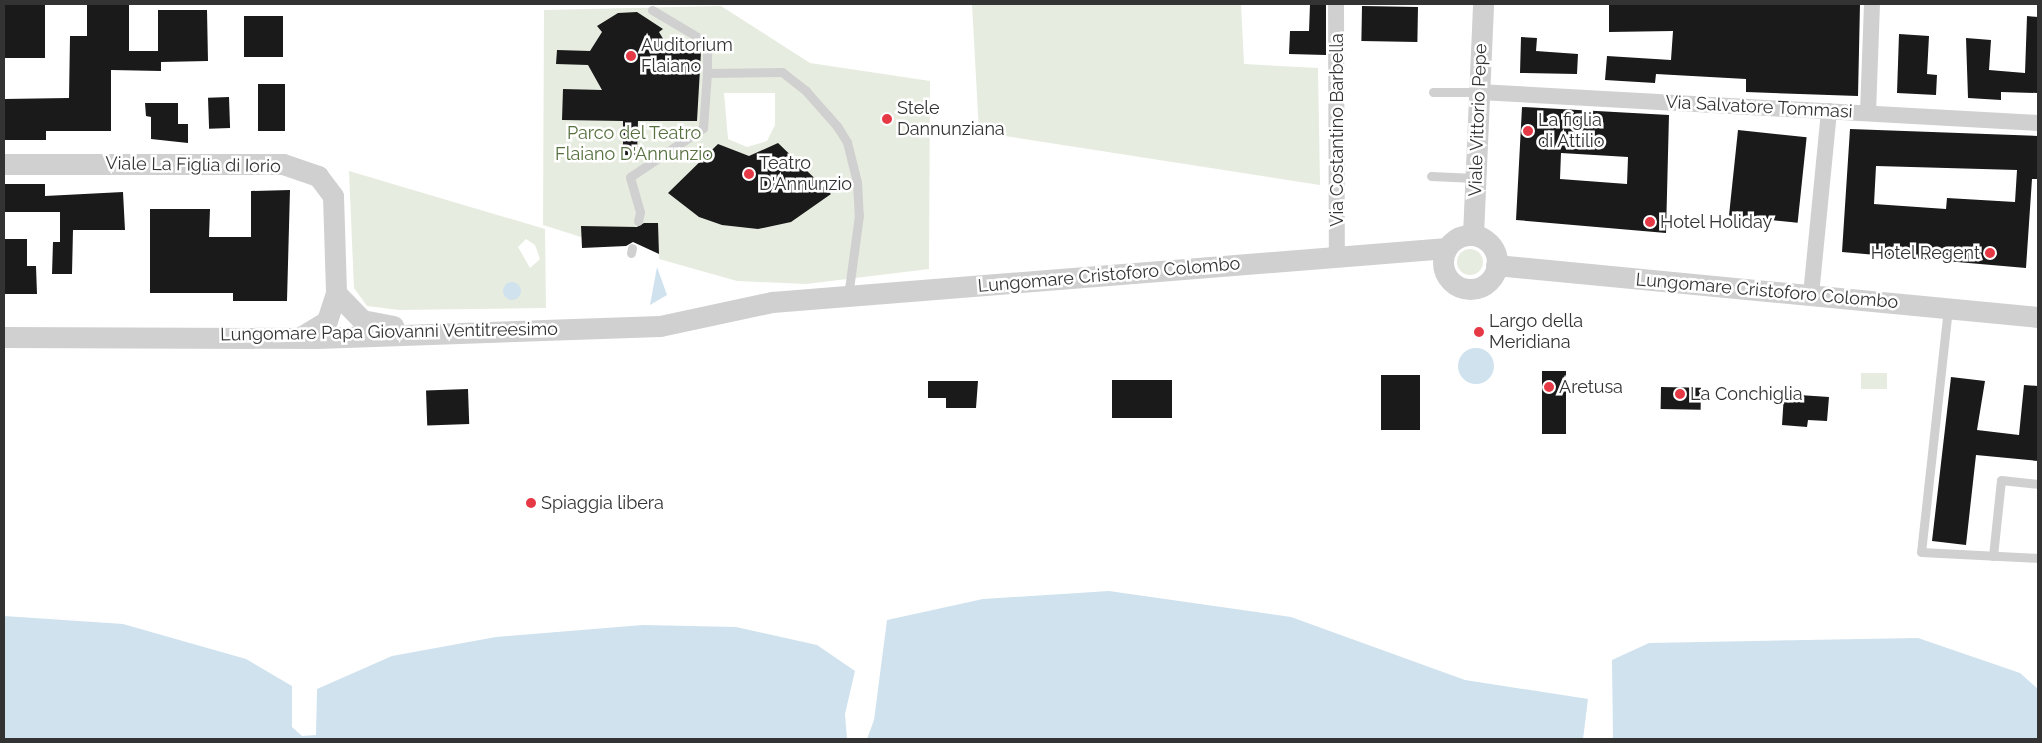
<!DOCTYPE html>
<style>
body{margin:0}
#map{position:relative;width:2042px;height:743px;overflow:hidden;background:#fff;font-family:Raleway,sans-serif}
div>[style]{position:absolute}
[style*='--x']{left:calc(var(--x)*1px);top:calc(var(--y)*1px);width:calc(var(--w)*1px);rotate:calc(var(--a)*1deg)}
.green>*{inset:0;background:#e6ecdf;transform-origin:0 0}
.round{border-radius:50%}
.water>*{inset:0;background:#cfe2ee}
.building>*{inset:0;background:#1a1a1a;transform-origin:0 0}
.service>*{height:9px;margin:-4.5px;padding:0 4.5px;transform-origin:4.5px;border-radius:4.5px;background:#d0d0d0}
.minor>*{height:16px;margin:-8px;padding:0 8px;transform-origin:8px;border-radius:8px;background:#d0d0d0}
.tertiary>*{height:21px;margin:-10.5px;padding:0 10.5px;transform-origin:10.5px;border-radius:10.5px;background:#d0d0d0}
.tertiary>.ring{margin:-10.5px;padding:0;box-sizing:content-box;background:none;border:21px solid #d0d0d0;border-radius:50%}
.dots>*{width:14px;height:14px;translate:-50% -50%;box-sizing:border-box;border:2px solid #fff;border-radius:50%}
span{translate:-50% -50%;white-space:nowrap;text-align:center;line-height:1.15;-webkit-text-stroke:5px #fff;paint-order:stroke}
.poi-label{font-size:18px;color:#333}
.left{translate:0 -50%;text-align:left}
.right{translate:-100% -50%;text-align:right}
.street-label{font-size:18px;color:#333}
.park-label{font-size:18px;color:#56703f}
.frame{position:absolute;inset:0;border:5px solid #333;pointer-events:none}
</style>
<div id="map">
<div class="green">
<i style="clip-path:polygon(972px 4px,1241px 4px,1244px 64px,1318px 68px,1320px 185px,979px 132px)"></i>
<i style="clip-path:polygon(evenodd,721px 6px,810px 63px,930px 81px,929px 269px,806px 284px,737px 281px,659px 259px,658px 236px,581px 237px,543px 225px,544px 10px,721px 6px,724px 93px,775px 93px,775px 125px,767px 141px,747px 147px,728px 139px,724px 93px)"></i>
<i style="clip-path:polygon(evenodd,349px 171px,545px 229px,546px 308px,399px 310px,367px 306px,354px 288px,349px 171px,526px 239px,535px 245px,540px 259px,530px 268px,518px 247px,526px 239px)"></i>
<i class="round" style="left:1457px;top:249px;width:26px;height:26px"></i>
<i style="left:1861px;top:373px;width:26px;height:16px"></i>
</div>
<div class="water">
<i style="clip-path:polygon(657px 267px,667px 295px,650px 305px)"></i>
<i class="round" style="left:503px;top:282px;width:18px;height:18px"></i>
<i class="round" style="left:1458px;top:348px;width:36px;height:36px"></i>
<i style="clip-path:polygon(1109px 591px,1291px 617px,1465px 680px,1588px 699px,1583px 739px,867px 739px,874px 720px,887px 620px,983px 599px)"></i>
<i style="clip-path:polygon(4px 616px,123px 624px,246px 659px,292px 686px,292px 727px,302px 736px,316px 735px,317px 689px,392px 656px,496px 637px,643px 625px,736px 627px,817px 645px,855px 671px,845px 714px,847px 739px,4px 739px)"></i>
<i style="clip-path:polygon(1918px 638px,2020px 673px,2038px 689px,2038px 739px,1613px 739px,1612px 660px,1649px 643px)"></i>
</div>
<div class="building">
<i style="left:4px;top:4px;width:41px;height:54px"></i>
<i style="clip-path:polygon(87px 4px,129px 4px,129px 51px,158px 51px,158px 10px,207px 10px,208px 61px,161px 62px,161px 71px,111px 70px,111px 131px,46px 131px,46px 140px,4px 140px,4px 99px,69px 98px,70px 36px,87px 36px)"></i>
<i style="clip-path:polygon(1310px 4px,1326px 4px,1326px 55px,1289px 54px,1290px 31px,1309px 31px)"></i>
<i style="clip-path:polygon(1609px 4px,1860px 4px,1858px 96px,1746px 92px,1746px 79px,1656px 74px,1655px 83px,1605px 80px,1607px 56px,1671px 60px,1673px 31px,1609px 32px)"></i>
<i style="left:1362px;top:6px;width:56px;height:35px;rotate:1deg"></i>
<i style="clip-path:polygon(637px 12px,663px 29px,659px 32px,671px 52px,701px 52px,697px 121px,638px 121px,637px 155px,623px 155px,623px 121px,562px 120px,563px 89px,602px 90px,588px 65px,556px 64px,557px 50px,590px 51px,602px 32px,597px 26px,618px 13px)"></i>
<i style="left:244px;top:16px;width:39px;height:41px"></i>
<i style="clip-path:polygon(2027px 16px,2038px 17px,2038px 93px,2001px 92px,2001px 100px,1968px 98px,1966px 38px,1991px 40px,1989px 70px,2025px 73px)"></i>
<i style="clip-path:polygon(1899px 34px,1929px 36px,1927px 74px,1937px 75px,1936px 95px,1897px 93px)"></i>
<i style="clip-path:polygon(1521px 37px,1537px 38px,1536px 51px,1578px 54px,1577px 74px,1520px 73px)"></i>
<i style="left:258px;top:84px;width:27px;height:47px"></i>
<i style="left:229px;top:97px;width:31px;height:21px;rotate:88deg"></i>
<i style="clip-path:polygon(145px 103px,178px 103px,178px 124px,188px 124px,188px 143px,151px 139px,151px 117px,146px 116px)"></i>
<i style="clip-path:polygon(evenodd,1522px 107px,1669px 115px,1666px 233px,1516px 220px,1522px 107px,1561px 153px,1628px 157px,1627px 184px,1560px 179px,1561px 153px)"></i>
<i style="clip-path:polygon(evenodd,1850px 129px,2038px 136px,2038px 179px,2032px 179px,2026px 268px,1842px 252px,1850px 129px,1876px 166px,2017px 170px,2015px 202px,1947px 198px,1946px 209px,1874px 204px,1876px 166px)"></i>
<i style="left:1738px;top:130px;width:69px;height:86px;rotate:6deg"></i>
<i style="clip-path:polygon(778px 143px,831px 194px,791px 222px,758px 229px,722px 225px,699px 217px,668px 193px,718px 144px,749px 156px)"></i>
<i style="clip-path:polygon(4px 184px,45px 184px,45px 196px,123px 192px,125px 230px,73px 230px,72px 274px,52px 274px,53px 242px,60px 242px,60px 212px,4px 212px)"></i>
<i style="clip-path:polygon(290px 190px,287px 301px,233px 301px,233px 293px,150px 293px,150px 209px,210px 209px,209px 237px,251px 237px,251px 191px)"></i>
<i style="clip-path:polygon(644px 223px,658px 223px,659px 254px,633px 242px,626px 246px,582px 248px,581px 226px,637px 227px)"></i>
<i style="clip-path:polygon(4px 239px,27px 239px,27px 266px,36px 266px,37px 294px,4px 294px)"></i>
<i style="left:1542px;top:371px;width:24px;height:63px"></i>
<i style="left:1420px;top:375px;width:55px;height:39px;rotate:90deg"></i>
<i style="clip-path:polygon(1951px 377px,1985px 381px,1977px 430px,2019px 435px,2024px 385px,2038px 386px,2038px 461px,1976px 455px,1966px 545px,1932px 541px)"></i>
<i style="left:1112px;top:380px;width:60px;height:38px"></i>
<i style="clip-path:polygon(928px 381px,978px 381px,976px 408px,946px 408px,946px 398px,928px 398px)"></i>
<i style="left:1661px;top:387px;width:40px;height:22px;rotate:1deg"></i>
<i style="left:468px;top:389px;width:35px;height:42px;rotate:88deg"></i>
<i style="clip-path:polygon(1784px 394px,1829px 397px,1827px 421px,1808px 420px,1807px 427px,1782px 425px)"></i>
</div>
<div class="service">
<i style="--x:707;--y:73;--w:75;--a:-0.8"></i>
<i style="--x:782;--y:72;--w:31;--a:38"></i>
<i style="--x:806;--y:91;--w:47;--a:48.5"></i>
<i style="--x:837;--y:126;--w:19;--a:58"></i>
<i style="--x:847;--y:142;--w:41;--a:76"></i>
<i style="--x:857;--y:182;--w:33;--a:87"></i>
<i style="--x:859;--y:215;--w:82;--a:97.7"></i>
<i style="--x:1433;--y:92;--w:46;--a:0"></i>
<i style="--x:1431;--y:176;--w:44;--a:2.6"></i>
<i style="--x:638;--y:221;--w:9;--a:-77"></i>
<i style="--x:640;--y:212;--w:36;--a:-106"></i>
<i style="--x:630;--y:177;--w:88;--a:-33.9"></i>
<i style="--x:703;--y:128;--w:55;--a:-85.8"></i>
<i style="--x:707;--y:73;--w:23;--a:-90"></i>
<i style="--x:707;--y:50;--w:13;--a:-119"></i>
<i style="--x:701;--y:39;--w:57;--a:-149.4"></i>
<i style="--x:631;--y:253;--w:5;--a:-79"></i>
<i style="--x:1948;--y:308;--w:245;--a:96.3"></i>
<i style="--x:1921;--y:552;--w:117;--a:2.9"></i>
<i style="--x:1993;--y:556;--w:76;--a:-84"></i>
<i style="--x:2001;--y:480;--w:37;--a:6"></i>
</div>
<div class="minor">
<i style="--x:1336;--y:4;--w:253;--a:89.8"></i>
<i style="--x:1479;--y:92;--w:560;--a:3.17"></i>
<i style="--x:1868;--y:113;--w:109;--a:-87.9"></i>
<i style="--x:1811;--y:295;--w:185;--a:-84.4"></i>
</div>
<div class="tertiary">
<i style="--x:4;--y:164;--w:279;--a:0"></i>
<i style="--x:283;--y:164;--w:37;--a:19"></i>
<i style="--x:318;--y:176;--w:25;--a:53"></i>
<i style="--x:333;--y:196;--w:97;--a:88.2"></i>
<i style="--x:336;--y:293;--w:29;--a:108"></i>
<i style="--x:327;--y:321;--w:29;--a:149"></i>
<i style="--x:1473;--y:235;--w:231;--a:-87.5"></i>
<i class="ring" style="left:1443px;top:235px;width:33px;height:33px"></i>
<i style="--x:1496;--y:265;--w:544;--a:5.48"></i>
<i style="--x:336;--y:293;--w:37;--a:46"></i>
<i style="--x:362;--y:320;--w:32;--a:11"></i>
<i style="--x:4;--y:337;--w:313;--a:0.2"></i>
<i style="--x:317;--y:338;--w:343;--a:-2"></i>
<i style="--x:660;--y:326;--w:115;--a:-12.1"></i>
<i style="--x:772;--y:302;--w:677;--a:-4.57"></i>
</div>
<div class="dots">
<i style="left:631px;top:56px;background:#e63946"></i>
<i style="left:887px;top:119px;background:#e63946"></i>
<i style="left:1528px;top:131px;background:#e63946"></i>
<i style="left:749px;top:174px;background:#e63946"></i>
<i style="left:1650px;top:222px;background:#e63946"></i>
<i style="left:1990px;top:253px;background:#e63946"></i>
<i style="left:1479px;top:332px;background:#e63946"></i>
<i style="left:1549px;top:387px;background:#e63946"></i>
<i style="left:1680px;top:394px;background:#e63946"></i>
<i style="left:531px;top:503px;background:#e63946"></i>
</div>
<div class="poi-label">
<span class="left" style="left:641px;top:56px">Auditorium<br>Flaiano</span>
<span class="left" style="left:897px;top:119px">Stele<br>Dannunziana</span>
<span class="left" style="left:1538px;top:131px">La figlia<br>di Attilio</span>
<span class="left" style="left:759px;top:174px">Teatro<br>D'Annunzio</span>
<span class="left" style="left:1660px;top:222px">Hotel Holiday</span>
<span class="right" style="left:1980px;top:253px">Hotel Regent</span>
<span class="left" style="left:1489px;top:332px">Largo della<br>Meridiana</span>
<span class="left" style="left:1559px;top:387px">Aretusa</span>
<span class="left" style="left:1690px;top:394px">La Conchiglia</span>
<span class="left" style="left:541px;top:503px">Spiaggia libera</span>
</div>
<div class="street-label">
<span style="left:1759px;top:107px;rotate:3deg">Via Salvatore Tommasi</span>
<span style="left:1478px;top:120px;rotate:-88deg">Viale Vittorio Pepe</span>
<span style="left:1337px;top:130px;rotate:-90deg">Via Costantino Barbella</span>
<span style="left:193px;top:165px;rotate:1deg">Viale La Figlia di Iorio</span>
<span style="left:1109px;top:275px;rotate:-5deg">Lungomare Cristoforo Colombo</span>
<span style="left:1767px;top:291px;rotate:5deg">Lungomare Cristoforo Colombo</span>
<span style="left:389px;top:332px;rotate:-1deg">Lungomare Papa Giovanni Ventitreesimo</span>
</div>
<div class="park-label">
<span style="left:634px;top:144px">Parco del Teatro<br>Flaiano D'Annunzio</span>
</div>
<div class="frame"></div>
</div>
